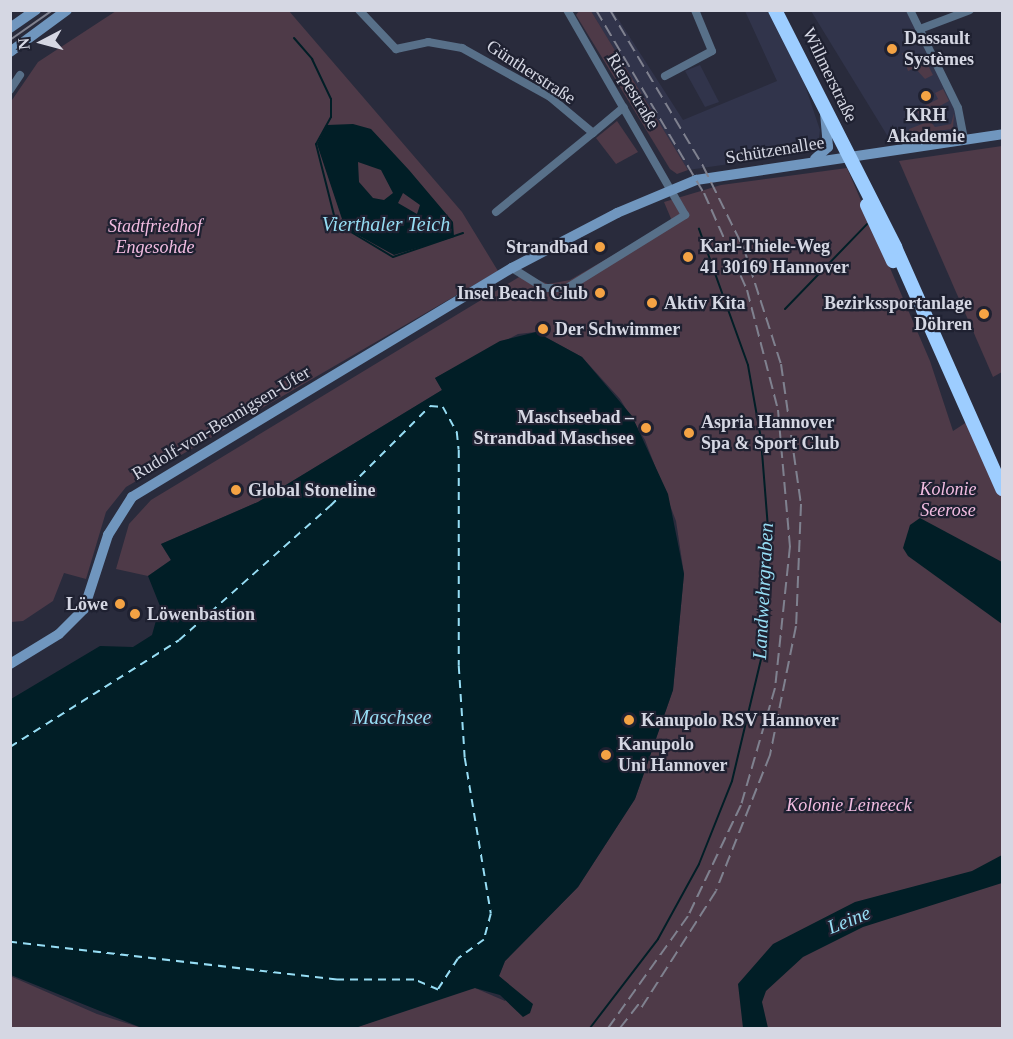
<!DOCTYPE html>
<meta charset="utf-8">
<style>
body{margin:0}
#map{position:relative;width:1013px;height:1039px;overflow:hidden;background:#292b3c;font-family:"Times New Roman",serif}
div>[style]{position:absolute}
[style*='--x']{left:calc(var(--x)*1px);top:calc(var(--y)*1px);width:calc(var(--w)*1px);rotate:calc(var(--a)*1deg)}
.built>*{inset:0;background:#31344b}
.green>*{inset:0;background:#4e3a48}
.water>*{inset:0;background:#011e26}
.stream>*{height:2px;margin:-1px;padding:0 1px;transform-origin:1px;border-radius:1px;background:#011e26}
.ferry>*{height:1.5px;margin-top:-0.75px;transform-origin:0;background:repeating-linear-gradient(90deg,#96ddf4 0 8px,transparent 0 14px)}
.street>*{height:8px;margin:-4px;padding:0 4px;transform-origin:4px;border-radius:4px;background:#587089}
.secondary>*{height:10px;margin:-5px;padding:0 5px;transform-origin:5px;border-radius:5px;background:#7096be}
.highway>*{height:14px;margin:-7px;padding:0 7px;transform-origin:7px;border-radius:7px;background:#9dcdff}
.tram>*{height:1.5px;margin:-0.75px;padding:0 0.75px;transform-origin:0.75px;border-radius:0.75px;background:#7f818f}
.rail>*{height:2px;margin-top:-1px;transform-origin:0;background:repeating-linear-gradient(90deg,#7f818f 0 12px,transparent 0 18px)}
.highway-bridge>*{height:14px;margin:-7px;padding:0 7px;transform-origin:7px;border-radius:7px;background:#9dcdff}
.dots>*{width:16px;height:16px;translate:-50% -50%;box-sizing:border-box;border:3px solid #1f2131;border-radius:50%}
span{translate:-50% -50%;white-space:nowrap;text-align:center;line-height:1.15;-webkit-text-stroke:4.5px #1f2131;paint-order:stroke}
.poi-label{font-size:18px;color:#d5d7e3;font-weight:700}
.left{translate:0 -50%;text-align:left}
.right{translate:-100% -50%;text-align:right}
.street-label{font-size:18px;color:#d5d7e3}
.park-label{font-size:18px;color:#f2bce1;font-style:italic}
.water-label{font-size:20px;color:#96ddf4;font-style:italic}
.frame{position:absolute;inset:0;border:12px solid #d5d7e3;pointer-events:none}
.north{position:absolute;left:12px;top:12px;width:60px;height:60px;-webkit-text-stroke:4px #1f2131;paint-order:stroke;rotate:264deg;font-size:16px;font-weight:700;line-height:24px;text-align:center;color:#d5d7e3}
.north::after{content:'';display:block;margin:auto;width:21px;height:27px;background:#d5d7e3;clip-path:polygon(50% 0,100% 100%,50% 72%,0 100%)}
</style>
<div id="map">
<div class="built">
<i style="clip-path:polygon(591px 11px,613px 11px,683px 120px,777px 81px,745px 11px,780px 11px,820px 130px,818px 146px,806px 153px,688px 170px)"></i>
<i style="clip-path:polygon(811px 11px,910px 11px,958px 108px,963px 129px,890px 140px)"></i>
<i style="clip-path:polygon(700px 65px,719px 102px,705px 107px,685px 71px)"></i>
</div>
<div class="green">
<i style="clip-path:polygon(116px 11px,289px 11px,462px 212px,498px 271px,126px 487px,106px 512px,86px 579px,64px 573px,53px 601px,23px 621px,11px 622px,10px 103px,38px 62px)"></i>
<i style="clip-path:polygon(579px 11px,591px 11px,688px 170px,677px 174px,670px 169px,576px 15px)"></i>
<i style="clip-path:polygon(902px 53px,911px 55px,912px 63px,914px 57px,926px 61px,933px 75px,925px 79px,915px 68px,908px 71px)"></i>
<i style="clip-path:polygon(943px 89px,949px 101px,927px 113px,929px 118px,920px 116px,916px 110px,938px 99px,935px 93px)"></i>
<i style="clip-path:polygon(954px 113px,953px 129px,910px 134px,909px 129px,930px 121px,935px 127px,951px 124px)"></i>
<i style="clip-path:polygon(617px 121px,638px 152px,616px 164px,596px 138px)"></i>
<i style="clip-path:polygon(1002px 146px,1002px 372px,993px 377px,899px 161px)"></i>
<i style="clip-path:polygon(847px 168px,930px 361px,953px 431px,973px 418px,1002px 487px,1002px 1028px,355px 1028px,451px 992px,475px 988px,505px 1001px,514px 990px,499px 976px,505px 961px,578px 887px,635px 799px,673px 690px,684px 574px,676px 521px,645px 440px,620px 399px,582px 357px,536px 332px,518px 334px,435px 378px,442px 390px,258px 502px,161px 544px,171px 560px,148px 576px,116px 569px,129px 524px,151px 500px,524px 274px,548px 284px,570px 280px,672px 221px,664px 202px,721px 185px)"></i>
<i style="clip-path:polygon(10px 976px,97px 1014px,142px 1028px,11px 1028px)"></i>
</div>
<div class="water">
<i style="clip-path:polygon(evenodd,353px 124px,371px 129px,409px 170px,453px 222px,454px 237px,394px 255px,345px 228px,317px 144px,327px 125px,353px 124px,358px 162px,381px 170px,393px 193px,384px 200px,373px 198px,359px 182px,358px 162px,353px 124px,403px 193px,420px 205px,417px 214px,398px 203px,403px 193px)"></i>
<i style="clip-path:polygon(536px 332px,582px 357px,632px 416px,668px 494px,684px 574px,673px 690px,635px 799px,578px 887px,505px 961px,499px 976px,533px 1004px,530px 1013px,523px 1017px,500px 995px,475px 988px,355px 1028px,142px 1028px,11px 975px,11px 699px,100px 646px,133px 647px,152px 635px,160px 606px,148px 576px,171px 560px,161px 544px,258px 502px,442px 390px,435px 378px,500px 341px)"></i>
<i style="clip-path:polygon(920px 518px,1002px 562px,1002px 624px,908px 556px,903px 548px,910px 525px)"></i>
<i style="clip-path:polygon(1002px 855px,1002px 883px,863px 927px,803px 957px,766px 991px,762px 1002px,768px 1028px,743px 1028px,738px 984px,773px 944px,855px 902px,972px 871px)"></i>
</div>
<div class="stream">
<i style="--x:294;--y:38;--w:28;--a:49"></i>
<i style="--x:312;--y:59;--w:44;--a:64.6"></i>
<i style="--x:331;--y:99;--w:18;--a:90"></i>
<i style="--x:331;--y:117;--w:31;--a:119"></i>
<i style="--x:316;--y:144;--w:81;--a:75.8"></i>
<i style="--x:336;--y:223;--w:66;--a:30.8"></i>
<i style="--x:393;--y:257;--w:74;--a:-18.9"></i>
<i style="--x:785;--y:309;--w:118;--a:-46"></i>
<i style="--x:590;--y:1028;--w:112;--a:-52.6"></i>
<i style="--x:658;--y:939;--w:85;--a:-61.3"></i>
<i style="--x:699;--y:864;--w:89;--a:-68.3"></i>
<i style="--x:732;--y:781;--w:138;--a:-76.6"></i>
<i style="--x:764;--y:647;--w:106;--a:-87.3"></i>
<i style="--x:769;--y:541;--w:102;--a:-94.5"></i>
<i style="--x:761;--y:439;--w:75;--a:-100"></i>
<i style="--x:748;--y:365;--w:145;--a:-109.8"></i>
</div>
<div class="ferry">
<i style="--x:10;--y:747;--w:200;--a:-32.3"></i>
<i style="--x:179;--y:640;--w:202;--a:-41.6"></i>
<i style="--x:330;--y:506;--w:141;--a:-45"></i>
<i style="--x:430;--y:406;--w:13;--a:4"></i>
<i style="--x:443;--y:407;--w:29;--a:61"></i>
<i style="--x:457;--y:432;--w:18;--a:84"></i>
<i style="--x:459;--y:450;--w:216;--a:90"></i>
<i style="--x:459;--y:666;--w:92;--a:86.3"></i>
<i style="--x:465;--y:758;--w:158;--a:80.5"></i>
<i style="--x:491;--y:914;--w:27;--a:105"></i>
<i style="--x:484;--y:940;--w:32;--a:144"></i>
<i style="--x:458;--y:959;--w:37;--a:123"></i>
<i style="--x:438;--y:990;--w:26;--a:-157"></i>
<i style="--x:414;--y:980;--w:77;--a:180"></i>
<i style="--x:337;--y:980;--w:329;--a:-173.4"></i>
</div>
<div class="street">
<i style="--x:359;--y:10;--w:54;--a:46.5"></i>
<i style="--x:396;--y:49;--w:33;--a:-12"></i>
<i style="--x:428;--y:42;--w:35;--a:10"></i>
<i style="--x:462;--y:48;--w:101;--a:29.1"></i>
<i style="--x:550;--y:97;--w:56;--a:39.9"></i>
<i style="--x:593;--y:133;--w:40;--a:-40"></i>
<i style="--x:910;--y:10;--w:109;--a:63.9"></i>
<i style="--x:958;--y:108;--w:32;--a:79"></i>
<i style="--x:920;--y:29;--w:53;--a:-20.8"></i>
<i style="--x:665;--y:76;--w:53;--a:-28"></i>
<i style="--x:712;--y:51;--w:44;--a:-112.5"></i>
<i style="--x:10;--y:90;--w:18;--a:-56"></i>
<i style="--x:496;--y:212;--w:125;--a:-39.2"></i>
<i style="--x:512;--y:268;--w:38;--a:32"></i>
<i style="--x:544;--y:288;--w:23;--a:0"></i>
<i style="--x:567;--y:288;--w:139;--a:-31.7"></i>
<i style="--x:685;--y:215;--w:237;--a:-119.9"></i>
</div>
<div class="secondary">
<i style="--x:10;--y:28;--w:32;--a:-35"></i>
<i style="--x:10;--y:52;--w:71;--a:-36.4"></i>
<i style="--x:815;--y:159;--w:18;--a:-43"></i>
<i style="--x:828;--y:147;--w:32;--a:-95"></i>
<i style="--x:10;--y:664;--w:57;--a:-31.5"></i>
<i style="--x:59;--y:634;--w:35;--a:-45"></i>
<i style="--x:84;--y:609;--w:78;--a:-72"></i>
<i style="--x:108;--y:535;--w:45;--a:-57.7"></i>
<i style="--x:132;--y:497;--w:444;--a:-31.1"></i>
<i style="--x:512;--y:268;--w:119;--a:-27.6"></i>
<i style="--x:617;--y:213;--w:86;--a:-22.7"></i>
<i style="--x:696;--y:180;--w:309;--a:-8.5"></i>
</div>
<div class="highway">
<i style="--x:867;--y:205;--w:62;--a:65.1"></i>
<i style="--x:895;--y:247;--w:265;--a:66.1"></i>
</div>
<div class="tram">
<i style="--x:10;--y:40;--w:52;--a:-34.9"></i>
</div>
<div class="rail">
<i style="--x:596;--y:10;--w:212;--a:59.5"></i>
<i style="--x:704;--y:193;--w:106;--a:66.1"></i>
<i style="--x:747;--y:290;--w:124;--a:75.5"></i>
<i style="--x:778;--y:410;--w:137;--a:85"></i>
<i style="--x:790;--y:546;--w:143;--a:96"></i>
<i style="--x:775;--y:688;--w:122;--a:106.2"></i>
<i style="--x:741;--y:805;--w:123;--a:115.5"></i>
<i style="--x:688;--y:916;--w:138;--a:125.5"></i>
<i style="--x:610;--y:10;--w:182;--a:59.2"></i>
<i style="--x:703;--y:166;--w:93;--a:63.7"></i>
<i style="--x:744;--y:249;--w:121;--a:72.2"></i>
<i style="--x:781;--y:364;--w:141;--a:81.9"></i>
<i style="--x:801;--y:504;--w:122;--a:92.3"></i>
<i style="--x:796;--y:626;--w:132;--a:101.4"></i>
<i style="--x:770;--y:755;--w:146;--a:111.7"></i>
<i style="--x:716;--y:891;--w:141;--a:122.6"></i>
<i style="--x:620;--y:1028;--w:36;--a:-52"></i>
</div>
<div class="highway-bridge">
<i style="--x:775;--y:10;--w:266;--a:63.1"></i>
</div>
<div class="dots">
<i style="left:892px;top:49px;background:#f4a344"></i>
<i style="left:926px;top:96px;background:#f4a344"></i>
<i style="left:600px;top:247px;background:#f4a344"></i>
<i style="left:688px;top:257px;background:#f4a344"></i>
<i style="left:600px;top:293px;background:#f4a344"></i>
<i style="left:652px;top:303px;background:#f4a344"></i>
<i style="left:984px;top:314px;background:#f4a344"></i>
<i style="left:543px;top:329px;background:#f4a344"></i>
<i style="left:646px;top:428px;background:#f4a344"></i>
<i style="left:689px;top:433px;background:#f4a344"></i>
<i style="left:236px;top:490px;background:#f4a344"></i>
<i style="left:120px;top:604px;background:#f4a344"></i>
<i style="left:135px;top:614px;background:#f4a344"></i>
<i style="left:629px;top:720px;background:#f4a344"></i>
<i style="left:606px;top:755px;background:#f4a344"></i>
</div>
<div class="poi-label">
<span class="left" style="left:904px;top:49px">Dassault<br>Systèmes</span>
<span style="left:926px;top:126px">KRH<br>Akademie</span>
<span class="right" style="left:588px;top:247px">Strandbad</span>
<span class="left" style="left:700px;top:257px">Karl-Thiele-Weg<br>41 30169 Hannover</span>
<span class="right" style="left:588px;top:293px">Insel Beach Club</span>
<span class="left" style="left:664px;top:303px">Aktiv Kita</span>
<span class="right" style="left:972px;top:314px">Bezirkssportanlage<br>Döhren</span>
<span class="left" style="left:555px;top:329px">Der Schwimmer</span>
<span class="right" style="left:634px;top:428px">Maschseebad –<br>Strandbad Maschsee</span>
<span class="left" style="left:701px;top:433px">Aspria Hannover<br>Spa &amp; Sport Club</span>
<span class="left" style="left:248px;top:490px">Global Stoneline</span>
<span class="right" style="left:108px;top:604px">Löwe</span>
<span class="left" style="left:147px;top:614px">Löwenbastion</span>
<span class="left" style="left:641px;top:720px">Kanupolo RSV Hannover</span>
<span class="left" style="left:618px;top:755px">Kanupolo<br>Uni Hannover</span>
</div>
<div class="street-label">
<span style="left:531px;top:72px;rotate:33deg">Güntherstraße</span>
<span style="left:830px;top:75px;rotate:64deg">Willmerstraße</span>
<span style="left:633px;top:91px;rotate:59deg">Riepestraße</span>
<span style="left:775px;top:150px;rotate:-9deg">Schützenallee</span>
<span style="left:221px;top:423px;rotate:-31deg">Rudolf-von-Bennigsen-Ufer</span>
</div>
<div class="park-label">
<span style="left:155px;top:237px">Stadtfriedhof<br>Engesohde</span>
<span style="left:948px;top:500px">Kolonie<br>Seerose</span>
<span style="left:849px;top:805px">Kolonie Leineeck</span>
</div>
<div class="water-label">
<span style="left:386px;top:224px">Vierthaler Teich</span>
<span style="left:763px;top:591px;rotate:-87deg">Landwehrgraben</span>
<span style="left:392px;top:717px">Maschsee</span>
<span style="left:849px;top:920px;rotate:-22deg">Leine</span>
</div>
<div class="frame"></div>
<div class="north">N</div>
</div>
